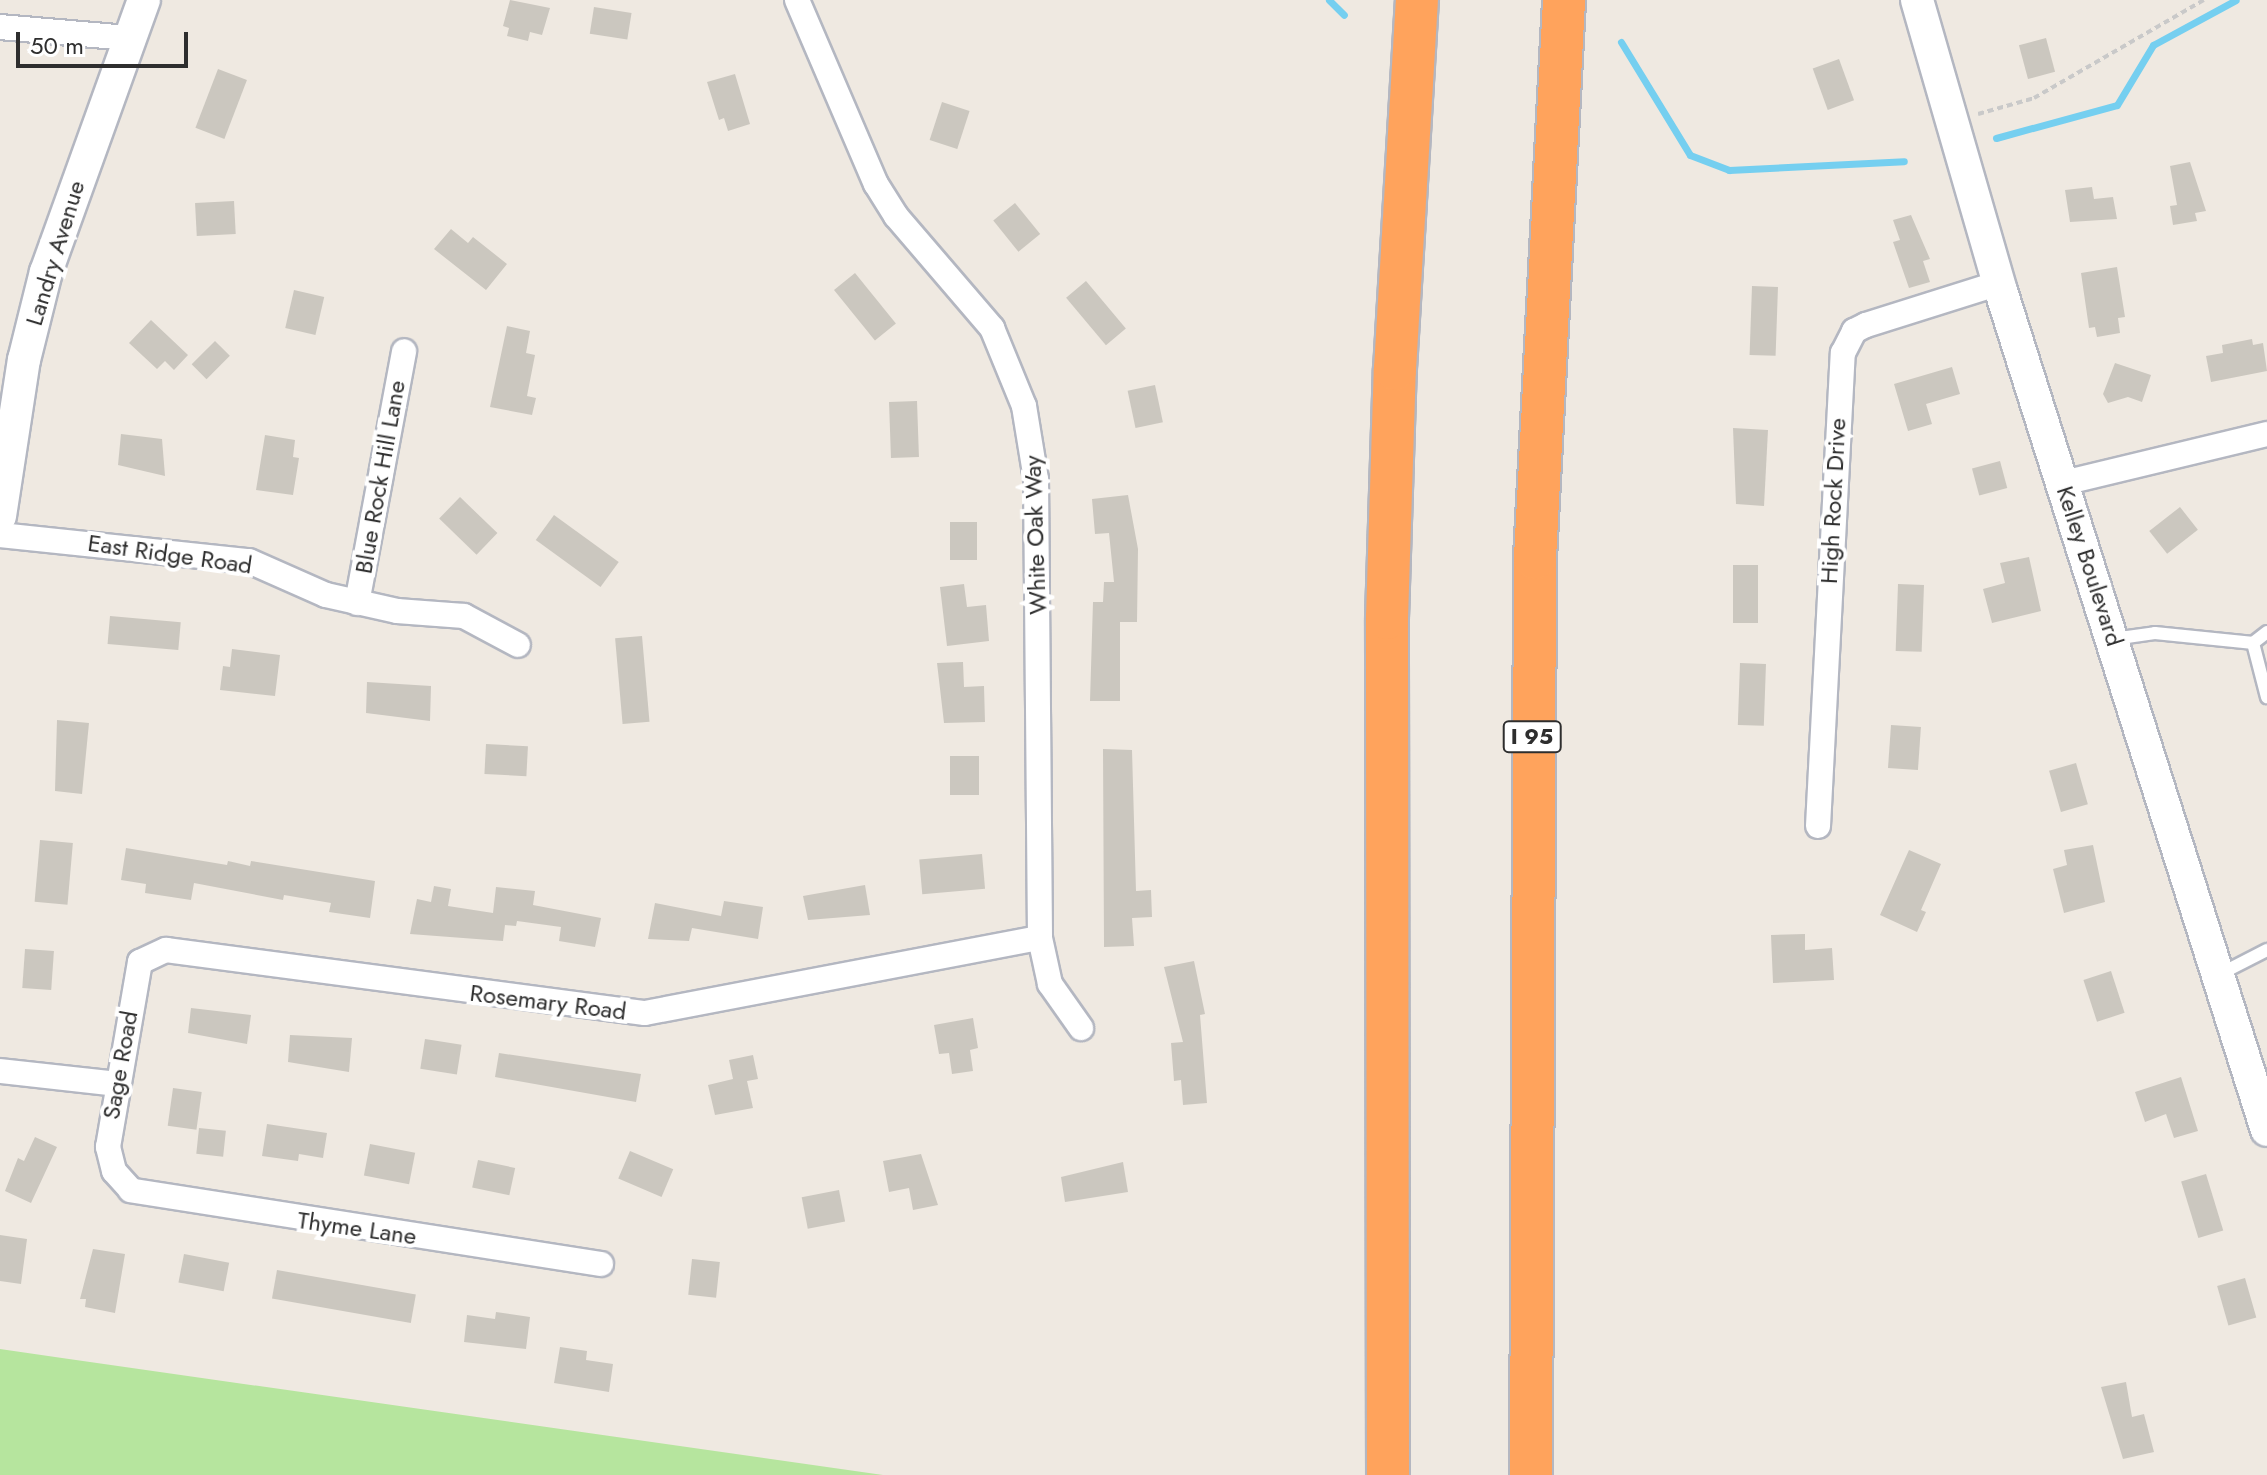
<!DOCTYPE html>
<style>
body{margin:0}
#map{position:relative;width:2267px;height:1475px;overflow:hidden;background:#efe9e1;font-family:Jost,sans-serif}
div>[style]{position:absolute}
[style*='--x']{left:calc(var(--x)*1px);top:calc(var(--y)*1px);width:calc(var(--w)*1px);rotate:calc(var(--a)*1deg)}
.green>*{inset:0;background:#b6e59e}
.stream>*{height:7px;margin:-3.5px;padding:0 3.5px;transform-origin:3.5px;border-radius:3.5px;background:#75cff0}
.building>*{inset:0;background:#cbc7bf;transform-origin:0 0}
.path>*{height:4px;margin-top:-2px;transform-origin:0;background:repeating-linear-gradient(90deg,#c9c9c9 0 6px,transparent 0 10px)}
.roads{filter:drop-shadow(2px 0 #b4b7c1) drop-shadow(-2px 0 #b4b7c1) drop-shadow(0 2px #b4b7c1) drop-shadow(0 -2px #b4b7c1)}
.lane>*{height:12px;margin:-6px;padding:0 6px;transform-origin:6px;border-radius:6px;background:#fff}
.street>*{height:24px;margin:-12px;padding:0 12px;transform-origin:12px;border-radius:12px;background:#fff}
.secondary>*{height:32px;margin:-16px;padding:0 16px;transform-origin:16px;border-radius:16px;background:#fff}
.highway>*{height:42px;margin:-21px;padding:0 21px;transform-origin:21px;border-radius:21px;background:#ffa35c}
span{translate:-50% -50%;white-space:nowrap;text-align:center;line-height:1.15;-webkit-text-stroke:8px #fff;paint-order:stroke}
.shield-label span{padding:2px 6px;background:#fff;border:2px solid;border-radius:6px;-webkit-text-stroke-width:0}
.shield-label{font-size:22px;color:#2e2e2e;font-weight:700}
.street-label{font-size:24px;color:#2e2e2e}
.scale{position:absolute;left:16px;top:32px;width:172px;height:36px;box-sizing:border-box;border:4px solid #2e2e2e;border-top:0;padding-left:10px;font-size:24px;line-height:28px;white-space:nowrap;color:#2e2e2e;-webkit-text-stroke:6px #fff;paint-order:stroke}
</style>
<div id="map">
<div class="green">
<i style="clip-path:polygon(0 1349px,62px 1358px,883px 1475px,0 1475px)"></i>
</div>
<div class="stream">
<i style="--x:1329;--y:0;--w:21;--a:45"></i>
<i style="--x:1621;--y:42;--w:132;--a:58.6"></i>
<i style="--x:1690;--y:155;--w:42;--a:21"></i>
<i style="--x:1729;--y:170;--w:175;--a:-2.9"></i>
<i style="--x:1996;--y:138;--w:125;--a:-15.3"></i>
<i style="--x:2117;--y:105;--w:70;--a:-59"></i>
<i style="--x:2153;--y:45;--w:94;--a:-28.5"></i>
</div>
<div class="building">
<i style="clip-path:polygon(510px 0,550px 8px,542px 35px,530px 32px,528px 41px,507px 36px,509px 28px,503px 26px)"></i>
<i style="left:594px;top:7px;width:38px;height:27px;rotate:9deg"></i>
<i style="left:2046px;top:38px;width:35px;height:28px;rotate:75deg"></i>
<i style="left:1839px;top:59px;width:44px;height:28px;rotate:70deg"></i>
<i style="left:218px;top:69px;width:31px;height:63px;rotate:21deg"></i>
<i style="clip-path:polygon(735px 74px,750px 124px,728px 131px,724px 118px,719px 120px,707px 82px)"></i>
<i style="left:942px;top:102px;width:29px;height:40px;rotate:18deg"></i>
<i style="clip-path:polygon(2190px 162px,2206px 211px,2195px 213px,2197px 221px,2173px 225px,2170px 206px,2177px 205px,2170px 166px)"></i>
<i style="clip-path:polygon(2092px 187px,2094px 199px,2113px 197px,2117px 219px,2070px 222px,2065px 190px)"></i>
<i style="left:234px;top:201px;width:33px;height:39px;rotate:87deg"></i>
<i style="left:1015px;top:203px;width:40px;height:28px;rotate:51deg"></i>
<i style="clip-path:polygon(1911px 215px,1930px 259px,1923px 261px,1930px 282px,1909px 288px,1893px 242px,1900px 240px,1893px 220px)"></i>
<i style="clip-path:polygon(451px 229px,468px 243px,473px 237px,507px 264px,486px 290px,434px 249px)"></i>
<i style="clip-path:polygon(2117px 267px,2125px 317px,2118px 318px,2120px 333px,2097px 337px,2095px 327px,2089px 328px,2081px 273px)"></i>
<i style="left:855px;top:273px;width:65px;height:27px;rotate:51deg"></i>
<i style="left:1086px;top:281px;width:62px;height:26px;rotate:50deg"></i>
<i style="left:1752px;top:286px;width:26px;height:69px;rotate:2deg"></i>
<i style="left:294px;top:290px;width:31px;height:39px;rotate:13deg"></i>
<i style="clip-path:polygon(151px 320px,188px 355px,174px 370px,165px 361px,157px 369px,129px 343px)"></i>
<i style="clip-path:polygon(507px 326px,530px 331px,526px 353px,535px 355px,527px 396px,536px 398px,532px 415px,490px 407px)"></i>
<i style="clip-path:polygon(2252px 339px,2253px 345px,2263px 343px,2267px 371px,2211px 382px,2206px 356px,2223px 353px,2222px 345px)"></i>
<i style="left:215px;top:341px;width:21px;height:33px;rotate:45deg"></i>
<i style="clip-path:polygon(2115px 363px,2151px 375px,2142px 402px,2128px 397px,2108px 403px,2103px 394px)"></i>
<i style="clip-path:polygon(1952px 367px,1960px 394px,1926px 404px,1932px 424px,1908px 431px,1894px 384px)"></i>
<i style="left:1155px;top:385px;width:38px;height:28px;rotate:78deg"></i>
<i style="left:917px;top:401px;width:56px;height:28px;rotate:88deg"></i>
<i style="clip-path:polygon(1733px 428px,1768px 430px,1764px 506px,1736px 504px)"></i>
<i style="clip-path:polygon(121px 434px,162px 439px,165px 476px,118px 465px)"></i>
<i style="clip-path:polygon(265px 435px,295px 440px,293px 457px,299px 458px,293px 495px,256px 490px)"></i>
<i style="left:2000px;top:461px;width:28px;height:29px;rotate:75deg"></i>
<i style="clip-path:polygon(1128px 495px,1138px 549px,1137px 622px,1120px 622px,1120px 701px,1090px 701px,1093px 602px,1103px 602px,1104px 582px,1114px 582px,1109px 533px,1095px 534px,1092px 499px)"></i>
<i style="left:460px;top:497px;width:52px;height:30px;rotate:44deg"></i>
<i style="left:2180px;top:507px;width:29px;height:39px;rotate:52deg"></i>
<i style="left:554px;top:515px;width:80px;height:31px;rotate:36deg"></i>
<i style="left:950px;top:522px;width:27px;height:38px"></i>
<i style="clip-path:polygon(2029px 557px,2041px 611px,1992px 623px,1983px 589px,2005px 583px,2000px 563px)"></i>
<i style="left:1733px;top:565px;width:25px;height:58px"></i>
<i style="clip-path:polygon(964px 584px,967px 607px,986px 605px,989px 641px,947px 646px,940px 587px)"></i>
<i style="left:1898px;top:584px;width:26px;height:67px;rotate:2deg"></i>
<i style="left:110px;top:616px;width:71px;height:28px;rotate:5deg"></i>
<i style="left:642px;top:636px;width:86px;height:27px;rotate:85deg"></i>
<i style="clip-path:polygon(232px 649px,280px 655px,275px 696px,220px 690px,223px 666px,230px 667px)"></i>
<i style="clip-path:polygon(963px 662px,964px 687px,984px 686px,985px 722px,944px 723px,937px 663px)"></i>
<i style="left:1740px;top:663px;width:26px;height:62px;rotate:2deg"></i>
<i style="clip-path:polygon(367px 682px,431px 686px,430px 721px,366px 713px)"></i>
<i style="clip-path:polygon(57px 720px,89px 723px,82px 794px,55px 791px)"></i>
<i style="left:1891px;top:725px;width:30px;height:43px;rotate:4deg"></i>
<i style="left:486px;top:744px;width:42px;height:30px;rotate:3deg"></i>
<i style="clip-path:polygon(1103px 749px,1132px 750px,1136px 891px,1151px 890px,1152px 917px,1132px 918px,1134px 946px,1104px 947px)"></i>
<i style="left:950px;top:756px;width:29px;height:39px"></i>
<i style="left:2076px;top:763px;width:43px;height:28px;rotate:74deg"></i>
<i style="left:40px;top:840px;width:33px;height:62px;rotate:5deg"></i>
<i style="clip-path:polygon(2093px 845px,2105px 902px,2064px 913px,2053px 869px,2067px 865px,2064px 850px)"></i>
<i style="clip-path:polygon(126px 848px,227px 865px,228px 861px,250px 866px,251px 861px,375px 881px,370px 918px,329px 912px,331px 903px,284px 895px,283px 900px,194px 883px,191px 900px,145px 893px,146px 884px,121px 880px)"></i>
<i style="clip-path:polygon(1909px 850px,1941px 864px,1921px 910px,1926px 912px,1917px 932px,1880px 915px)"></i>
<i style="left:982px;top:854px;width:35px;height:63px;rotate:85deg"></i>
<i style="clip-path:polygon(865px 885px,870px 915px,808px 920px,803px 896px)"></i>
<i style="clip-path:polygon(434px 886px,451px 889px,448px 906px,493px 913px,496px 887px,535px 891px,533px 905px,601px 918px,595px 947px,559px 941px,561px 927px,517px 921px,516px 926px,505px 925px,503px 941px,410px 934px,417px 899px,431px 902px)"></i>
<i style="clip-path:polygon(724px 901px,763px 907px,758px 939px,692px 928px,689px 941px,648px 939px,655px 903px,721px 916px)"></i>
<i style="clip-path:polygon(1805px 934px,1805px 950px,1832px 948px,1834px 980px,1773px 983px,1771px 935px)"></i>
<i style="left:25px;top:949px;width:29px;height:39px;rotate:4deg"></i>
<i style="clip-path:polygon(1194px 961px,1205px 1014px,1200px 1015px,1207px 1103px,1183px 1105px,1181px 1080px,1174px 1081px,1171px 1043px,1183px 1042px,1164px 967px)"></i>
<i style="left:2111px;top:971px;width:44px;height:29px;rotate:72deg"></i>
<i style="clip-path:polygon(191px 1008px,251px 1015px,247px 1044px,188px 1033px)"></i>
<i style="clip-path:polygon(973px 1018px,978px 1048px,970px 1050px,973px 1071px,952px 1074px,949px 1053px,939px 1054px,934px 1025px)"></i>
<i style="clip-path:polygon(290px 1035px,352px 1038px,349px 1072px,288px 1062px)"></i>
<i style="left:425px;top:1039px;width:37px;height:30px;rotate:9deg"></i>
<i style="clip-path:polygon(499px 1053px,641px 1074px,636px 1102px,495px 1077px)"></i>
<i style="clip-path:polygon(753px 1055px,758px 1079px,747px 1081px,753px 1108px,715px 1115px,708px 1085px,733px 1079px,729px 1060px)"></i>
<i style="clip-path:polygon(2181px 1077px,2198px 1131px,2174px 1138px,2166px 1114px,2145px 1122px,2135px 1092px)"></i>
<i style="left:173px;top:1088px;width:29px;height:38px;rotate:8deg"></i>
<i style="clip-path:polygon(267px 1124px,327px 1133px,323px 1158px,299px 1154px,298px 1161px,262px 1156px)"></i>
<i style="left:199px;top:1128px;width:27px;height:26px;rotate:6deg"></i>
<i style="clip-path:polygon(35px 1137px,57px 1147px,31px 1203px,5px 1191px,18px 1158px,24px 1161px)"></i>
<i style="left:370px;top:1144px;width:46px;height:32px;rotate:11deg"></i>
<i style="left:630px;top:1151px;width:47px;height:30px;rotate:23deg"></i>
<i style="clip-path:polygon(921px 1154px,938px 1205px,913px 1210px,909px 1188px,889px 1192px,883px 1161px)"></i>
<i style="left:478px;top:1160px;width:38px;height:28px;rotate:12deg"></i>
<i style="clip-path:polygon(1123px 1162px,1128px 1192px,1065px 1202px,1061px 1177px)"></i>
<i style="left:2206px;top:1174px;width:59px;height:26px;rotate:73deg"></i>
<i style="left:839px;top:1190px;width:32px;height:38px;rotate:79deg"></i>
<i style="clip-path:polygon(0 1235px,27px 1239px,21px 1284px,0 1281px)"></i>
<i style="clip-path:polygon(93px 1249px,125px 1254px,115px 1313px,85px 1307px,86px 1299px,80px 1299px)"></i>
<i style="left:184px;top:1254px;width:46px;height:29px;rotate:11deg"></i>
<i style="left:692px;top:1259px;width:28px;height:36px;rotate:6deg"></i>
<i style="left:277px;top:1270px;width:141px;height:29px;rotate:10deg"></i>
<i style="left:2245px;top:1278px;width:41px;height:29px;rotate:74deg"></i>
<i style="clip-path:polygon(496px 1312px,530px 1317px,526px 1349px,464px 1342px,467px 1315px,495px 1319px)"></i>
<i style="clip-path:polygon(560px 1347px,587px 1351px,586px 1360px,613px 1364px,609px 1392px,554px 1383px)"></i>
<i style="clip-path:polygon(2126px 1382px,2132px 1417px,2144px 1414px,2154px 1452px,2123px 1459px,2101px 1387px)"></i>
</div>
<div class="path">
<i style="--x:1978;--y:114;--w:58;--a:-15.9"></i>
<i style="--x:2034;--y:98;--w:196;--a:-30"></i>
</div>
<div class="roads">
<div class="lane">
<i style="--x:2113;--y:639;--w:42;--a:-8.1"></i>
<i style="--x:2155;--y:633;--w:99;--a:5.8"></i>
<i style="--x:2253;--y:643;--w:56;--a:75.5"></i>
<i style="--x:2253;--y:643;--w:18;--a:-38"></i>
<i style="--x:2220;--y:974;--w:53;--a:-27.1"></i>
</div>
<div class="street">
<i style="--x:797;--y:0;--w:200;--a:66.8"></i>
<i style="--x:876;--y:184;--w:38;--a:58"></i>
<i style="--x:896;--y:216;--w:148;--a:49.4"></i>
<i style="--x:992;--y:328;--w:84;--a:67.7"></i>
<i style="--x:1024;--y:406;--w:74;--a:80.7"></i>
<i style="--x:1036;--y:479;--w:459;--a:89.5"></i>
<i style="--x:1040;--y:938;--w:47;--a:77.7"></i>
<i style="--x:1050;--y:984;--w:54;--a:54.8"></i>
<i style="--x:0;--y:27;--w:129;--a:4.9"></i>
<i style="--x:2063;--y:483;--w:210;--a:-13.5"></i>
<i style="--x:0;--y:535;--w:250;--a:6"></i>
<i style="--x:249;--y:561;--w:84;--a:23.8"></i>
<i style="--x:326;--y:595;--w:73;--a:12.7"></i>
<i style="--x:397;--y:611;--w:67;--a:4.3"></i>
<i style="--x:464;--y:616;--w:61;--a:28.2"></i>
<i style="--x:357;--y:603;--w:256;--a:-79.4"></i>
<i style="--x:1818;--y:826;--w:474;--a:-87"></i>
<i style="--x:1843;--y:353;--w:25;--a:-63"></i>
<i style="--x:1854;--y:331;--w:13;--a:-27"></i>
<i style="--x:1866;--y:325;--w:139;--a:-17.5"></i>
<i style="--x:0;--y:1071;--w:118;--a:6.3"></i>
<i style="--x:601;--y:1264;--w:476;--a:-171.1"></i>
<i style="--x:131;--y:1190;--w:25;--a:-132"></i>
<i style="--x:114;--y:1171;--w:25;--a:-104"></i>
<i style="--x:108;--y:1147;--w:188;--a:-80.2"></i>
<i style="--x:140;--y:962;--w:29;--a:-25"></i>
<i style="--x:166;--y:950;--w:483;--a:7.5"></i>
<i style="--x:645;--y:1013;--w:402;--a:-10.8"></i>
</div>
<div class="secondary">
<i style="--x:1917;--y:0;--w:303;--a:73.9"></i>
<i style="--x:2001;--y:291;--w:880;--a:72.41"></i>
<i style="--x:0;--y:516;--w:158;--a:-81.3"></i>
<i style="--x:24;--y:360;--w:91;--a:-76"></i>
<i style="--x:46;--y:272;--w:289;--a:-70.2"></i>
</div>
<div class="highway">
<i style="--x:1388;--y:1475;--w:857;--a:-90.07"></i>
<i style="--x:1387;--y:618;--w:249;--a:-88.2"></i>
<i style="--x:1395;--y:369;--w:370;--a:-86.6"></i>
<i style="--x:1531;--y:1475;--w:917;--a:-89.75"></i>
<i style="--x:1535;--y:558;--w:559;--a:-87.02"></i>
</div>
</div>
<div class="shield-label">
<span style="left:1532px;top:737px">I 95</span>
</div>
<div class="street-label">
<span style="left:55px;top:253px;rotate:-73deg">Landry Avenue</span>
<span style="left:380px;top:477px;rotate:-80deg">Blue Rock Hill Lane</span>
<span style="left:1833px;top:501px;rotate:-87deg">High Rock Drive</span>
<span style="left:1035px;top:535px;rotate:-92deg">White Oak Way</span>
<span style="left:170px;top:554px;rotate:8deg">East Ridge Road</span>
<span style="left:2090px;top:566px;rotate:72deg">Kelley Boulevard</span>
<span style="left:548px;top:1002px;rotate:7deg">Rosemary Road</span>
<span style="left:120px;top:1065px;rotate:-80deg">Sage Road</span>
<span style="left:357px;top:1228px;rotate:8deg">Thyme Lane</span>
</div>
<div class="scale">50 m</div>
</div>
